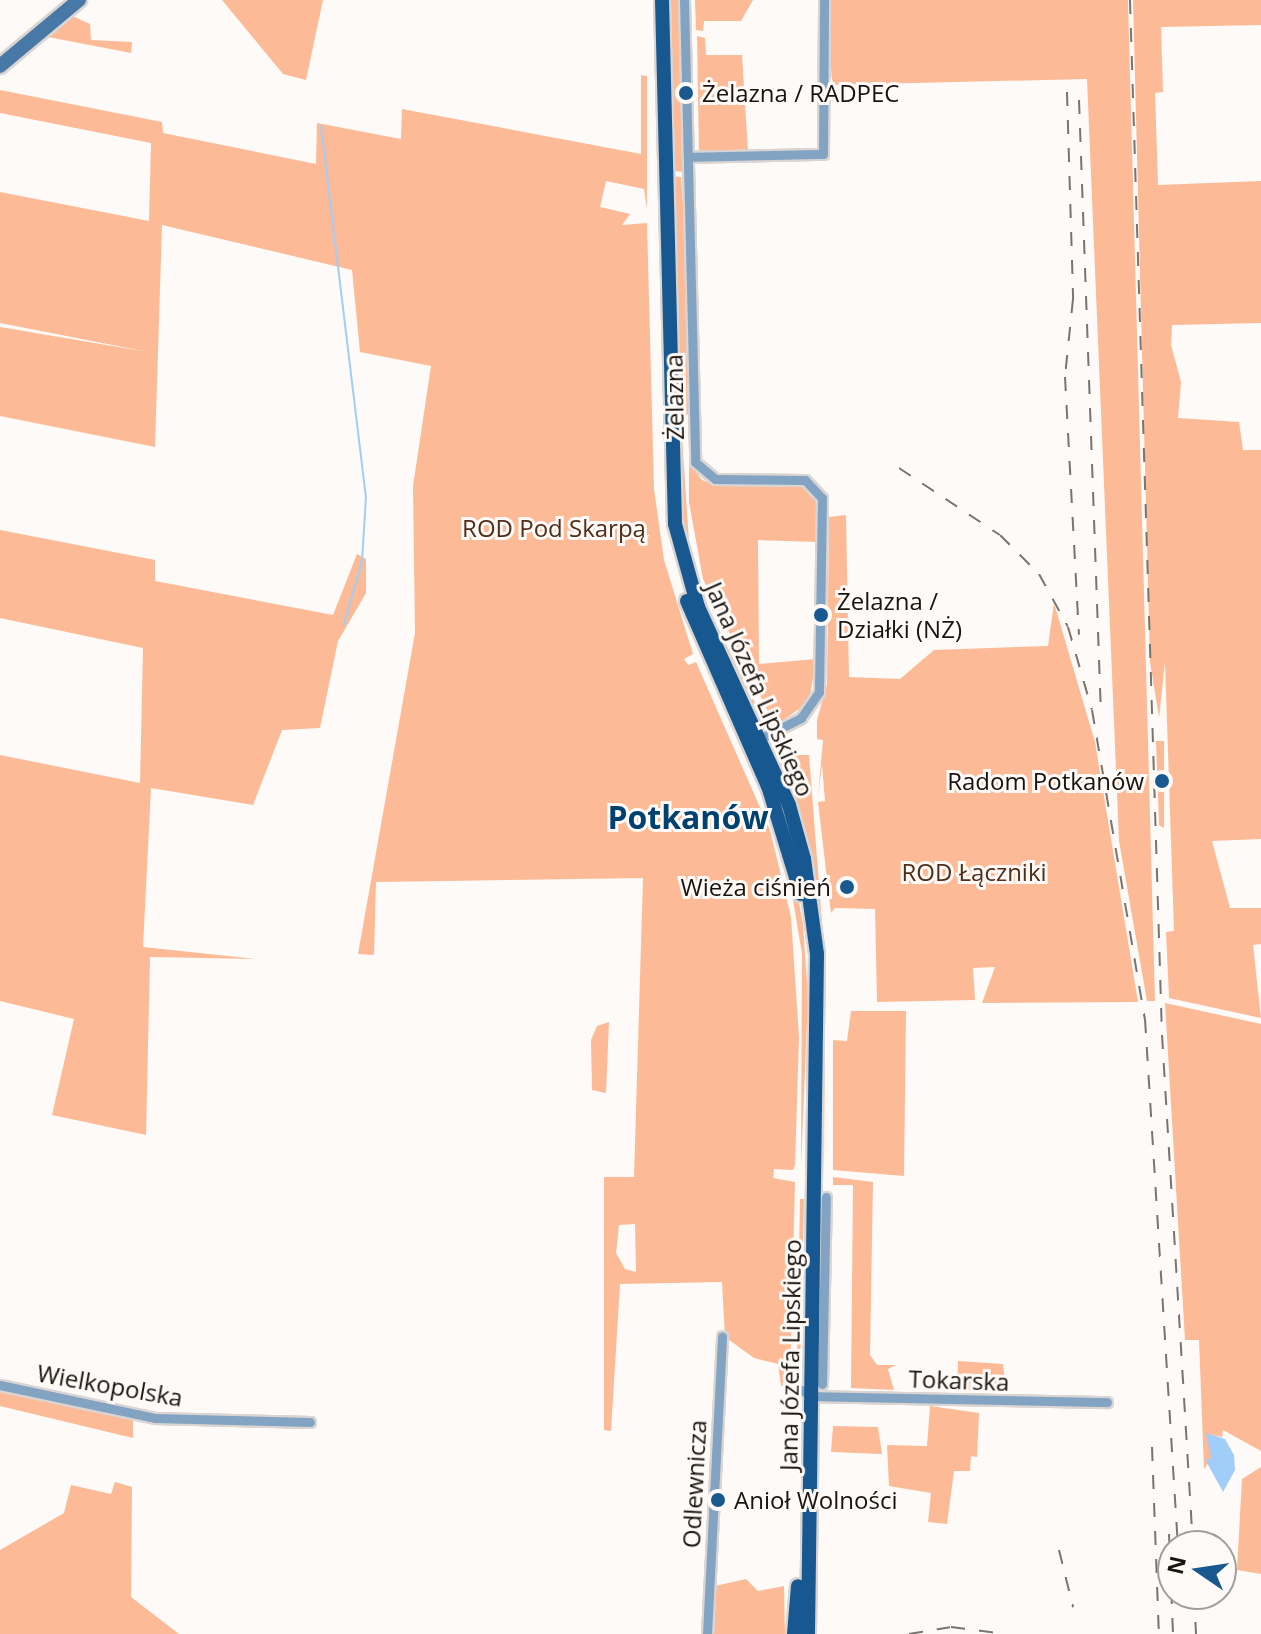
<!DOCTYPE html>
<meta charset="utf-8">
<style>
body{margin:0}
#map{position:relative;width:1261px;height:1634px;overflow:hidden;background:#fefaf7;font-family:"Open Sans",sans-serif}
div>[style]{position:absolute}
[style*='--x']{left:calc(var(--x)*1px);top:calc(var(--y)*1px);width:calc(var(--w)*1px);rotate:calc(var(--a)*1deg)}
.green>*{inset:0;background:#fcbb96}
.water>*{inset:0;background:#a1cdf9}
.stream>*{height:2px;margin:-1px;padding:0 1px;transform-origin:1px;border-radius:1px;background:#a1cdf9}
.roads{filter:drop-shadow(2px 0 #dad5d2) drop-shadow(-2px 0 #dad5d2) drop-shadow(0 2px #dad5d2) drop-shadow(0 -2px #dad5d2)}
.street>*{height:9px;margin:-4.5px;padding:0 4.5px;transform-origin:4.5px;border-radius:4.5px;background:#83a3c2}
.secondary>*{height:14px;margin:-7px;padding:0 7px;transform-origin:7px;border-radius:7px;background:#4878a5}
.primary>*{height:14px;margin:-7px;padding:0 7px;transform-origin:7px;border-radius:7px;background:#16588f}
.rail>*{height:2px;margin-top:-1px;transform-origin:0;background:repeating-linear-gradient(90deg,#7a7370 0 14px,transparent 0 28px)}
.dots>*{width:22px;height:22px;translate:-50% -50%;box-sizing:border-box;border:4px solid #fefaf7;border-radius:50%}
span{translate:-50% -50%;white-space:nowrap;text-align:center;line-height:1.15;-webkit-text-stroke:6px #fefaf7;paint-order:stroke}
.poi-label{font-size:24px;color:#1b130f}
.left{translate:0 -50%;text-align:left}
.right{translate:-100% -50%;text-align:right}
.street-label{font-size:24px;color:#1b130f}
.park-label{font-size:24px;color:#522d17}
.district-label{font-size:32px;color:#014171;font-weight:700}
.north{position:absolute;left:1157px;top:1530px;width:80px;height:80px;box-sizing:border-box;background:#fefaf7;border:2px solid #a39e9a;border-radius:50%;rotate:283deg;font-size:22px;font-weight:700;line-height:32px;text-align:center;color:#1b130f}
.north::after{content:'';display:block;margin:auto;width:28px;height:36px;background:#19598f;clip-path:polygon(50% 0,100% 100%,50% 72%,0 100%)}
</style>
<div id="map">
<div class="green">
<i style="clip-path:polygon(222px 0,323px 0,306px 80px,283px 74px)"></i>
<i style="clip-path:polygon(666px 0,679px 0,683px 172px,667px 170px)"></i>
<i style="clip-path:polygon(695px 0,753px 0,741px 21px,704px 21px,703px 31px,696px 30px)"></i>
<i style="clip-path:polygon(827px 0,1128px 0,1155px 1001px,1147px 1001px,1119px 841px,1087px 79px,832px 85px)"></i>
<i style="clip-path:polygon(1133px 0,1261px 0,1261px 25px,1161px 27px,1163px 92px,1155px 93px,1158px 185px,1261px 181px,1261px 323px,1172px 325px,1171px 345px,1181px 382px,1178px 418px,1239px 422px,1243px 450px,1261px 450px,1261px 839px,1212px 841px,1230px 908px,1261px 908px,1261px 944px,1253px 945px,1261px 1018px,1169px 998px,1166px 932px,1174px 931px,1165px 662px,1159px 718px,1150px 662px)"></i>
<i style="clip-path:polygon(68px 14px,90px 24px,91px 40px,132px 42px,131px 53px,48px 37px,34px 48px)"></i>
<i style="clip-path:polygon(697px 36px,705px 38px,706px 55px,742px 55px,748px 152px,699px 153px)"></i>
<i style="clip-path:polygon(evenodd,641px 75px,647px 76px,647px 209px,644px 189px,606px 181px,600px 207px,630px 214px,622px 225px,647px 223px,654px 489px,664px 560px,693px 654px,684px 659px,688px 665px,696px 662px,770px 830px,791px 917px,799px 1037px,795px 1165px,793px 1170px,774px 1169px,773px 1178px,795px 1182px,790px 1385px,781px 1386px,778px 1364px,754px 1358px,725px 1337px,722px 1282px,620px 1284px,611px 1431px,604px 1430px,604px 1177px,634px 1177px,643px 878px,376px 882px,374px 955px,358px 954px,415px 633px,413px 486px,431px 366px,360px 352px,352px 270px,162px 225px,155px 447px,0 416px,0 327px,148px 352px,0 323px,0 192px,149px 221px,151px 143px,0 113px,0 90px,162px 122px,163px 133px,316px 164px,317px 123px,401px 139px,402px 109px,641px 154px,641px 75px,635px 1224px,636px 1271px,636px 1272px,625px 1269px,616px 1253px,619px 1225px,635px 1224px)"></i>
<i style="clip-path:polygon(667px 176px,681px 177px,684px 217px,689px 413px,681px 421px,689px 542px,708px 608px,767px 727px,759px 722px,700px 601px,680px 526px,668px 247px,676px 247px,676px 219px,667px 219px)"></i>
<i style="clip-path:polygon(689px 422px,691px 465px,702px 480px,718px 486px,801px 485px,816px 497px,817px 542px,758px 540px,759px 664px,816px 659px,809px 702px,775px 726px,703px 579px,689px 502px)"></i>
<i style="clip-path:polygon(846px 515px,849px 677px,900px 679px,934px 650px,1048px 646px,1054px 603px,1095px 742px,1138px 1002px,982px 1003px,995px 967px,973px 968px,975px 1000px,877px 1002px,875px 909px,835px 908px,831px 913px,818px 802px,825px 801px,822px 765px,818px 797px,823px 740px,817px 739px,817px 720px,827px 684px,829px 517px)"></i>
<i style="clip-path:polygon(0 530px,155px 560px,155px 581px,333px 615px,357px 554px,366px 559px,366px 593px,338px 641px,320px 728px,282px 730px,253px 805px,151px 788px,143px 947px,257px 959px,150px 957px,146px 1135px,52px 1115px,74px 1019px,0 1001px,0 755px,140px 783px,143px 648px,0 618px)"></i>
<i style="clip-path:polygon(1156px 741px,1164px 741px,1164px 828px,1159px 825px)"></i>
<i style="clip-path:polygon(786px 755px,809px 755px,824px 948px,825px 1168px,823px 990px,796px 804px,779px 760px)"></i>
<i style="clip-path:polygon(758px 770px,796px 886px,803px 924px,808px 998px,801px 1167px,802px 954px,789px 876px)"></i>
<i style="clip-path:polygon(1165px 1003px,1261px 1024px,1261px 1451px,1223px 1430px,1222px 1437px,1207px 1434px,1212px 1457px,1204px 1469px,1199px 1340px,1185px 1340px)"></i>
<i style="clip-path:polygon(851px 1011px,906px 1011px,904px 1176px,833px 1170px,833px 1040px,847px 1041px)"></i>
<i style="clip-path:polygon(609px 1022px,606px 1093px,592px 1090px,591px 1040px,597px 1026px)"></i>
<i style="clip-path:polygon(833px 1177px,873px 1182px,870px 1355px,877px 1365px,896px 1365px,888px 1369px,894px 1390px,851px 1388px,853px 1185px,833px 1185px)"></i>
<i style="clip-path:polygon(800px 1199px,804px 1199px,799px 1414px,796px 1414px)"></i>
<i style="clip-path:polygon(958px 1361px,1003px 1364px,1006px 1391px,957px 1390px)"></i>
<i style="clip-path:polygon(0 1391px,133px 1420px,133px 1438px,0 1406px)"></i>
<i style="clip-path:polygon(930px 1406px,979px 1413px,977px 1457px,971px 1456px,970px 1471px,954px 1471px,947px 1524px,928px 1522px,931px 1493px,889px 1486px,887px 1445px,927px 1446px)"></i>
<i style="clip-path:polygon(833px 1426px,878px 1427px,882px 1454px,831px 1452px)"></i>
<i style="clip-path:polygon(1261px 1467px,1261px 1574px,1237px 1570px,1242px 1479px)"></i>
<i style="clip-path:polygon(115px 1482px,132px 1487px,131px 1597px,179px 1634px,0 1634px,0 1550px,64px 1513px,71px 1485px,111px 1494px)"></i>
<i style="clip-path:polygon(746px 1579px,758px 1591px,784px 1586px,785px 1634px,710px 1634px,715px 1586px)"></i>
</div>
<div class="water">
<i style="clip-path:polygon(1206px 1433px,1225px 1439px,1234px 1455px,1235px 1470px,1223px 1492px,1206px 1461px,1211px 1457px)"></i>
</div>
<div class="stream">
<i style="--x:321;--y:126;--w:373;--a:83.1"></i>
<i style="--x:366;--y:496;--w:66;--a:93.5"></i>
<i style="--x:362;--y:562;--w:65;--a:106.2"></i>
</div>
<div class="roads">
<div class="street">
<i style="--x:684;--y:0;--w:462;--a:88.6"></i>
<i style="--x:695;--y:462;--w:26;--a:40"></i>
<i style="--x:715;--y:479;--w:90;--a:0.6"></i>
<i style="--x:805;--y:480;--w:25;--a:47"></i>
<i style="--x:822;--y:498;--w:194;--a:90.9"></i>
<i style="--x:819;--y:692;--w:32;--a:125"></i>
<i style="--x:801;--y:718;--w:51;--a:153.4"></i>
<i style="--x:688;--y:157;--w:135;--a:-1.3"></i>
<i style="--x:823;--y:154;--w:154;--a:-89.6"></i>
<i style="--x:822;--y:1384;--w:187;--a:-88.8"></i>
<i style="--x:0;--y:1385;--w:158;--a:12"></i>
<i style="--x:155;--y:1418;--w:155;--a:1.5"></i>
<i style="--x:802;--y:1390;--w:11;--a:34"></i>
<i style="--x:811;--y:1396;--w:296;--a:1.2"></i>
<i style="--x:707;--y:1634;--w:298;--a:-87.1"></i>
</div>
<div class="secondary">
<i style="--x:0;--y:66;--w:103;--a:-39.9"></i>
</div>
<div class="primary">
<i style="--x:662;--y:0;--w:524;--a:88.58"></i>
<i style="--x:675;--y:524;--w:86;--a:74.5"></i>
<i style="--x:698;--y:607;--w:218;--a:65.3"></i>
<i style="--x:789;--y:805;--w:56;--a:74.5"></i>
<i style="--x:804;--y:859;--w:96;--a:82.2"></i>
<i style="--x:817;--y:954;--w:680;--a:90.76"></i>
<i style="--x:687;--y:601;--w:202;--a:66.4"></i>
<i style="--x:768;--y:786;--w:113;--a:73"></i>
<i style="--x:794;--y:1634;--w:48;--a:-85.2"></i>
</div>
</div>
<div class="rail">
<i style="--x:1130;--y:0;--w:1035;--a:88.23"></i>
<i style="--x:1162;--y:1035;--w:512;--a:86.53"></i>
<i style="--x:1067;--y:92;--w:207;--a:88.3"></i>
<i style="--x:1073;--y:299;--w:78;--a:95.9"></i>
<i style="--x:1065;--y:377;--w:258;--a:86.9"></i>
<i style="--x:1079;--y:100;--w:616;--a:87.95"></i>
<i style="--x:899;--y:468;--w:121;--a:33.6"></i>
<i style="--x:1000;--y:535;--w:55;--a:45"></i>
<i style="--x:1039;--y:574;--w:60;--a:61.3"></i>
<i style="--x:1068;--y:627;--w:86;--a:73.9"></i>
<i style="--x:1092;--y:710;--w:314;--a:80.3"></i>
<i style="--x:1145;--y:1019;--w:528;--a:86.42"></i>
<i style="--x:1152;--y:1447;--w:187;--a:87.9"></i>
<i style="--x:1169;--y:1534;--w:100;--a:87.7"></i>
<i style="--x:1059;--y:1550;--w:59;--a:76.2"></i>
<i style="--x:1194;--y:1594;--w:40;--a:87.1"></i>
<i style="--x:909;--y:1634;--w:43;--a:-9.5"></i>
<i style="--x:951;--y:1627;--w:55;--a:7.3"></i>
</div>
<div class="dots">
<i style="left:686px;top:93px;background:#19598f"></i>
<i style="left:821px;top:615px;background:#19598f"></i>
<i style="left:1162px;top:781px;background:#19598f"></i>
<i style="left:847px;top:887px;background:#19598f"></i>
<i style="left:718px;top:1500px;background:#19598f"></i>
</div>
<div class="poi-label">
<span class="left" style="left:702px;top:93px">Żelazna / RADPEC</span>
<span class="left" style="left:837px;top:615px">Żelazna /<br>Działki (NŻ)</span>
<span class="right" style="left:1144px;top:781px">Radom Potkanów</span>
<span class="right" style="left:831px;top:887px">Wieża ciśnień</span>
<span class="left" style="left:734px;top:1500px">Anioł Wolności</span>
</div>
<div class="street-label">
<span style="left:674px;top:397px;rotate:-91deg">Żelazna</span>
<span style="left:760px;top:689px;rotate:66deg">Jana Józefa Lipskiego</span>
<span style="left:790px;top:1355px;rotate:-89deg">Jana Józefa Lipskiego</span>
<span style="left:959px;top:1380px;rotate:2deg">Tokarska</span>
<span style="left:110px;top:1385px;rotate:10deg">Wielkopolska</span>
<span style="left:694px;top:1484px;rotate:-87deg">Odlewnicza</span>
</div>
<div class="park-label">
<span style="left:554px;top:528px">ROD Pod Skarpą</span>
<span style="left:974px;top:872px">ROD Łączniki</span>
</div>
<div class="district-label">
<span style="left:688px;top:817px">Potkanów</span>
</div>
<div class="north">N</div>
</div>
